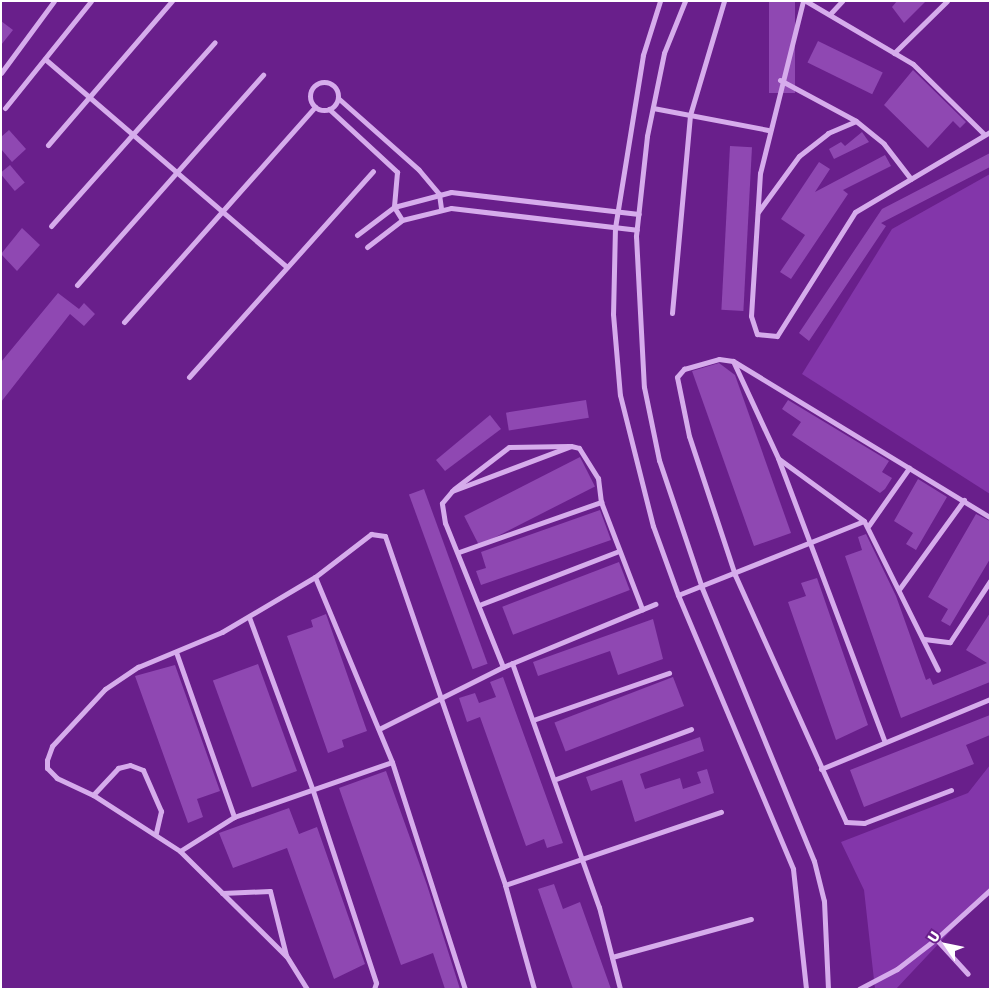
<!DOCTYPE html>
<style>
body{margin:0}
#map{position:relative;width:991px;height:990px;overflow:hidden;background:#691f8b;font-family:Jost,sans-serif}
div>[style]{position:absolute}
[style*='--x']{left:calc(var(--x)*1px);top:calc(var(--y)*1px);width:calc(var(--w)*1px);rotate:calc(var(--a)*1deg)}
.green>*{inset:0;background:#8336aa}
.building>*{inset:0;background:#8f48b2;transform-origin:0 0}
.minor>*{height:5px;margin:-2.5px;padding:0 2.5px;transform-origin:2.5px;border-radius:2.5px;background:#d6acec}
.minor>.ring{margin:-2.5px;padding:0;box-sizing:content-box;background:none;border:5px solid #d6acec;border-radius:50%}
span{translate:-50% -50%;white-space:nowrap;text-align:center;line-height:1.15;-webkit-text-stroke:4.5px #691f8b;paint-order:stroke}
.frame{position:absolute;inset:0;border:2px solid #fff;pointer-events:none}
.north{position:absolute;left:921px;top:920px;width:50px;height:50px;-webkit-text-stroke:4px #691f8b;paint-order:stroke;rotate:304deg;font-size:14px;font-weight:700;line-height:20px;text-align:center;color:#fff}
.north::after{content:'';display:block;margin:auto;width:18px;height:22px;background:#fff;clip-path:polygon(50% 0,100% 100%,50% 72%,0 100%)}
</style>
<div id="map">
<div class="green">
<i style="clip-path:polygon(990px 174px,990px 494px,802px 374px,892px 229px)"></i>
<i style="clip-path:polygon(990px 765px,990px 889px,896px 989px,875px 989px,864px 890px,841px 842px,968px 793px)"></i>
</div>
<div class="building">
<i style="left:769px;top:1px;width:26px;height:92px"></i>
<i style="clip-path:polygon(897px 1px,926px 1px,904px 23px,892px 7px)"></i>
<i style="clip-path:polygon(1px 21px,13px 30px,1px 45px)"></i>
<i style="left:818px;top:41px;width:72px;height:24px;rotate:26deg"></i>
<i style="clip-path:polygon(913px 70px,966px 122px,960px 128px,953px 121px,928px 148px,884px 105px)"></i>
<i style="clip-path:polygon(9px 130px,26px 149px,12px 162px,1px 149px,1px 137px)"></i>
<i style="clip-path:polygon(862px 132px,869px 142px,834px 159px,829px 149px,841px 142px,845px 146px)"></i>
<i style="left:730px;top:146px;width:22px;height:164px;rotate:3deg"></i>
<i style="clip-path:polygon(990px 153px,990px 167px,881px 223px,886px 226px,809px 341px,799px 333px,882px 209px)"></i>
<i style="clip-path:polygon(885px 155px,891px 166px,843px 190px,848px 194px,791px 279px,780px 272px,805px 235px,781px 219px,819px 162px,830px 169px,815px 192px)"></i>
<i style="left:10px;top:165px;width:23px;height:13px;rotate:50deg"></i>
<i style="clip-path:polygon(22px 228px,40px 245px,17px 271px,1px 254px)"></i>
<i style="clip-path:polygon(58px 293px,79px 309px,84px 303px,95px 314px,84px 326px,70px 314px,1px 402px,1px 362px)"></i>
<i style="clip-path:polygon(719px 363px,735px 375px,791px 533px,754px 546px,692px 371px)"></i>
<i style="left:586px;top:400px;width:18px;height:81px;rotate:81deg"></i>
<i style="clip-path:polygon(788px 400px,889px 461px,882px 472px,892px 478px,885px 489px,880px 493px,792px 435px,801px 422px,782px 409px)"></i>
<i style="clip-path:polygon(490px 415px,501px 429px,445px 471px,436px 460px)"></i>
<i style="left:580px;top:457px;width:33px;height:130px;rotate:63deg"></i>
<i style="clip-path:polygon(918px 479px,947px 497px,916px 550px,906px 544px,913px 533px,894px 521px)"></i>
<i style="left:424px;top:489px;width:186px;height:16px;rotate:70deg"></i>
<i style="clip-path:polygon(600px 510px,611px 540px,481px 585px,476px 571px,486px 568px,481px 552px)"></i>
<i style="clip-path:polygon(976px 514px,990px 521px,990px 559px,950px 626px,941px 621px,948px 609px,928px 597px)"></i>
<i style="clip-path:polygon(866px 534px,896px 596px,926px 680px,930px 678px,933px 685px,987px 663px,966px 650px,990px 613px,990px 682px,901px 718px,845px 556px,862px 550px,858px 537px)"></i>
<i style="left:619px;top:562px;width:30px;height:125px;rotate:69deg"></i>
<i style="clip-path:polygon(817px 578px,868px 725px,836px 740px,788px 602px,806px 596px,801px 583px)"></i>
<i style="clip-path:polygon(326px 614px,367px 731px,342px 740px,344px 747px,328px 753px,287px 636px,313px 627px,311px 620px)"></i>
<i style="clip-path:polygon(653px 619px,663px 659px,618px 675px,610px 651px,538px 676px,533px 662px)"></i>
<i style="left:258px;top:664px;width:114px;height:48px;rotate:70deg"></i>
<i style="clip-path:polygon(175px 665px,220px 791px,197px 799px,203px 817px,188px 823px,135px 676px)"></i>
<i style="clip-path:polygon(503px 677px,563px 843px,547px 848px,544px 839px,526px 846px,480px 717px,467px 722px,459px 698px,475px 693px,479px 703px,496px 697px,490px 682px)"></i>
<i style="left:673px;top:677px;width:31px;height:127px;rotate:69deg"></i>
<i style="clip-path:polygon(990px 715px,990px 735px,966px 745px,974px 764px,864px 807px,850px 770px)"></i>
<i style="clip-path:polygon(700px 737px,704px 751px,640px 774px,645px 789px,680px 778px,683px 789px,701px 783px,697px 772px,707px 769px,714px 793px,635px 822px,622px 780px,591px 791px,586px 777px)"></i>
<i style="clip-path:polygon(386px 771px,427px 885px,460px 989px,445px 989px,433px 953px,401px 965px,339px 788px)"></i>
<i style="clip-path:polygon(289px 808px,299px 834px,317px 827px,365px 964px,334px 979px,287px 848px,233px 868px,219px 833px)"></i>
<i style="clip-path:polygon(554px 884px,563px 909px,580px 902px,611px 989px,573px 989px,538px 889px)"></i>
</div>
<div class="minor">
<i style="--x:660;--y:1;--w:57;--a:107.5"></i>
<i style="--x:643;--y:55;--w:174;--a:99.2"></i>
<i style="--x:615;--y:227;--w:87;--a:91.3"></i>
<i style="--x:613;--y:314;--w:81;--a:85.1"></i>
<i style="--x:620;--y:395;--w:135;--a:75.9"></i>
<i style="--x:653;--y:526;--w:73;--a:70.1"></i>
<i style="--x:678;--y:595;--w:297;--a:67.2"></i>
<i style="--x:793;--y:869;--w:121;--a:83.8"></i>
<i style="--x:685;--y:1;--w:56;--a:112"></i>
<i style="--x:664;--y:53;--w:85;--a:101.6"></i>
<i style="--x:647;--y:136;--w:101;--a:96.3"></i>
<i style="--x:636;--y:236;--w:151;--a:87"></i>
<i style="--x:644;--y:387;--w:75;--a:78.4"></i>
<i style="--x:659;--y:460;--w:135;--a:71.4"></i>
<i style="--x:702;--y:588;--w:295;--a:67.7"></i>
<i style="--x:814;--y:861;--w:41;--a:76"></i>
<i style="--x:824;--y:901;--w:88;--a:87.4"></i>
<i style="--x:803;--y:1;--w:177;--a:104"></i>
<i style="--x:760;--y:173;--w:143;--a:93.6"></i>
<i style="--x:751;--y:316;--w:19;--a:72"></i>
<i style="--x:757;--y:334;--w:20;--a:6"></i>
<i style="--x:777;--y:336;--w:146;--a:-57.8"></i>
<i style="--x:855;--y:212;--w:157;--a:-30.7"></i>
<i style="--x:806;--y:1;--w:124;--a:30.5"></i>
<i style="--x:913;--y:64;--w:100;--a:44.6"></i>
<i style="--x:830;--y:14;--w:18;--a:-47"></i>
<i style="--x:894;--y:53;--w:74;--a:-44.5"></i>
<i style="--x:45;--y:59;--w:319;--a:40.7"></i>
<i style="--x:1;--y:73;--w:89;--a:-53.6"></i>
<i style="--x:780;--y:80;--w:86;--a:28.3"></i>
<i style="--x:856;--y:121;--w:36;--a:39"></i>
<i style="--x:884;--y:144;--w:44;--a:52.4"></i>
<i class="ring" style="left:310px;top:82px;width:23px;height:23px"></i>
<i style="--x:338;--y:98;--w:108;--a:41.6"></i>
<i style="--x:419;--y:170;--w:31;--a:50"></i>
<i style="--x:439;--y:194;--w:15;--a:82"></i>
<i style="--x:5;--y:108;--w:137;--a:-51.2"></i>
<i style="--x:653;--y:108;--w:117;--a:10.8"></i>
<i style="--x:329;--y:109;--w:93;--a:42.8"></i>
<i style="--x:397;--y:172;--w:35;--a:95"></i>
<i style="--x:394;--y:207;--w:15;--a:58"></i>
<i style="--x:48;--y:145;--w:190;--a:-49.3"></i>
<i style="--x:758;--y:212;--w:69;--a:-53.8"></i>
<i style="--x:799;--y:156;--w:37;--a:-38"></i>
<i style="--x:828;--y:133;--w:30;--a:-23"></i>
<i style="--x:51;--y:226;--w:246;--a:-48.3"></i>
<i style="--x:357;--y:235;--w:46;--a:-37.1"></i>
<i style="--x:394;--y:207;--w:59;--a:-14.7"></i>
<i style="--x:451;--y:192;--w:189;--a:6.7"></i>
<i style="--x:367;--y:247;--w:44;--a:-37.6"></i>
<i style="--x:402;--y:220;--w:50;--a:-13.8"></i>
<i style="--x:451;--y:208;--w:187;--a:6.7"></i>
<i style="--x:77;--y:285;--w:281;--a:-48.5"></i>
<i style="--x:672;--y:313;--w:199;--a:-84.8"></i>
<i style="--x:690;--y:115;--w:119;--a:-73.4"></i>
<i style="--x:124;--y:322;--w:288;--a:-48.4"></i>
<i style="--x:733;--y:361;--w:107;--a:65.1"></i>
<i style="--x:778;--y:458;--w:303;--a:69.4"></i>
<i style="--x:189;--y:377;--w:276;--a:-48.2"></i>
<i style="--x:779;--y:459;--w:105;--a:36.1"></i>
<i style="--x:454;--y:489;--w:69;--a:-37.4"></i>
<i style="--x:509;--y:447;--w:60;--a:-1"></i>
<i style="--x:869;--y:525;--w:70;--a:-54.9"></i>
<i style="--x:459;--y:552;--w:151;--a:-19.4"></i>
<i style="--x:315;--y:577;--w:71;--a:-37.5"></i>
<i style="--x:371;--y:534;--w:14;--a:8"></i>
<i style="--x:385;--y:536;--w:369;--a:71"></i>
<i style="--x:505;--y:885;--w:108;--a:74.4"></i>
<i style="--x:900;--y:588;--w:109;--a:-54"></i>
<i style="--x:678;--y:595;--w:200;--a:-21.7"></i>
<i style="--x:864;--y:521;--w:166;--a:63.6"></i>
<i style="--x:479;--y:605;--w:150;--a:-21.1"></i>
<i style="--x:249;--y:617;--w:185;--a:69.8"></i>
<i style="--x:313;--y:791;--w:202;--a:71.8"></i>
<i style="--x:376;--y:983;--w:6;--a:108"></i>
<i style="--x:924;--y:639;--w:26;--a:7"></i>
<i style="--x:950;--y:642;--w:73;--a:-56.7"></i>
<i style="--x:176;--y:652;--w:175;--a:70.6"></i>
<i style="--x:512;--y:663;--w:259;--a:70.4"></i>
<i style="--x:599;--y:907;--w:85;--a:75.6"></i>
<i style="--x:503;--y:667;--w:155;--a:-111.9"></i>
<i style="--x:445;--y:523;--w:20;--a:-99"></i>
<i style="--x:442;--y:503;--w:16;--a:-50"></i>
<i style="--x:452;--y:491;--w:127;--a:-20.7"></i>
<i style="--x:571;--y:446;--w:8;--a:14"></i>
<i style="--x:579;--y:448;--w:36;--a:58"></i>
<i style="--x:598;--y:478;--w:24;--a:83"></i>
<i style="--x:601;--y:502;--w:115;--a:69"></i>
<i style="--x:533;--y:720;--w:144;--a:-19.1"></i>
<i style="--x:379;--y:729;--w:139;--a:-26.6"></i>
<i style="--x:503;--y:667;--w:165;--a:-22.5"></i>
<i style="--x:821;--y:769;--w:183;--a:-22.5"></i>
<i style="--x:556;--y:779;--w:144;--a:-20.3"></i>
<i style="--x:951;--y:790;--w:93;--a:159.2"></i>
<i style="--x:864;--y:823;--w:18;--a:-177"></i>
<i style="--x:846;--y:822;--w:271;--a:-114.2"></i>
<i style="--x:735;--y:575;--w:146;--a:-108.3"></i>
<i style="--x:689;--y:436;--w:60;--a:-101.5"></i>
<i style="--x:677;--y:377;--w:11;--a:-49"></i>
<i style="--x:684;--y:369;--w:36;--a:-16"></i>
<i style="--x:719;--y:359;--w:14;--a:8"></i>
<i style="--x:733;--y:361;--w:301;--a:31.3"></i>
<i style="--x:93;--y:795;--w:37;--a:-47"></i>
<i style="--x:118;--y:768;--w:12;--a:-14"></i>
<i style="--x:130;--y:765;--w:14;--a:21"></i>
<i style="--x:143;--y:770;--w:45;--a:66.3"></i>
<i style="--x:161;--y:811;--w:23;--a:103"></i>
<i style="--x:180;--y:851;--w:64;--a:-32.2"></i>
<i style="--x:234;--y:817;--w:167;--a:-19.2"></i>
<i style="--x:505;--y:885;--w:228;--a:-18.7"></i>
<i style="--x:222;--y:893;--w:48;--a:-2.4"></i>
<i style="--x:270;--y:891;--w:66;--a:76"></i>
<i style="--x:936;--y:939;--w:47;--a:47.6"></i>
<i style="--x:612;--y:957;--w:144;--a:-15.3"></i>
<i style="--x:307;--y:989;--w:39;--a:-122"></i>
<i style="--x:286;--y:956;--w:149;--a:-135.3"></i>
<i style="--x:180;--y:851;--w:103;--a:-147.2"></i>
<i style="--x:93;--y:795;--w:40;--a:-155"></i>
<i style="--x:57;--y:778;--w:14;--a:-135"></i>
<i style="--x:47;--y:768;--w:8;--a:-90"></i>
<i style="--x:47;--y:760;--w:15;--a:-70"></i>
<i style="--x:52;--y:746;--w:78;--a:-47.1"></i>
<i style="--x:105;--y:689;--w:40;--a:-34"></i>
<i style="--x:138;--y:667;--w:91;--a:-22.6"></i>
<i style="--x:222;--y:632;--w:108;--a:-30.6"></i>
<i style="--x:315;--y:577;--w:200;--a:67.4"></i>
<i style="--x:392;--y:762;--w:238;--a:72.2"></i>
<i style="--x:859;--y:989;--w:43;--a:-27.8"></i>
<i style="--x:897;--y:969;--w:49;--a:-37.6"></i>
<i style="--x:936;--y:939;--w:73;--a:-42.2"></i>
</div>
<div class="frame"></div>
<div class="north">U</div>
</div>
